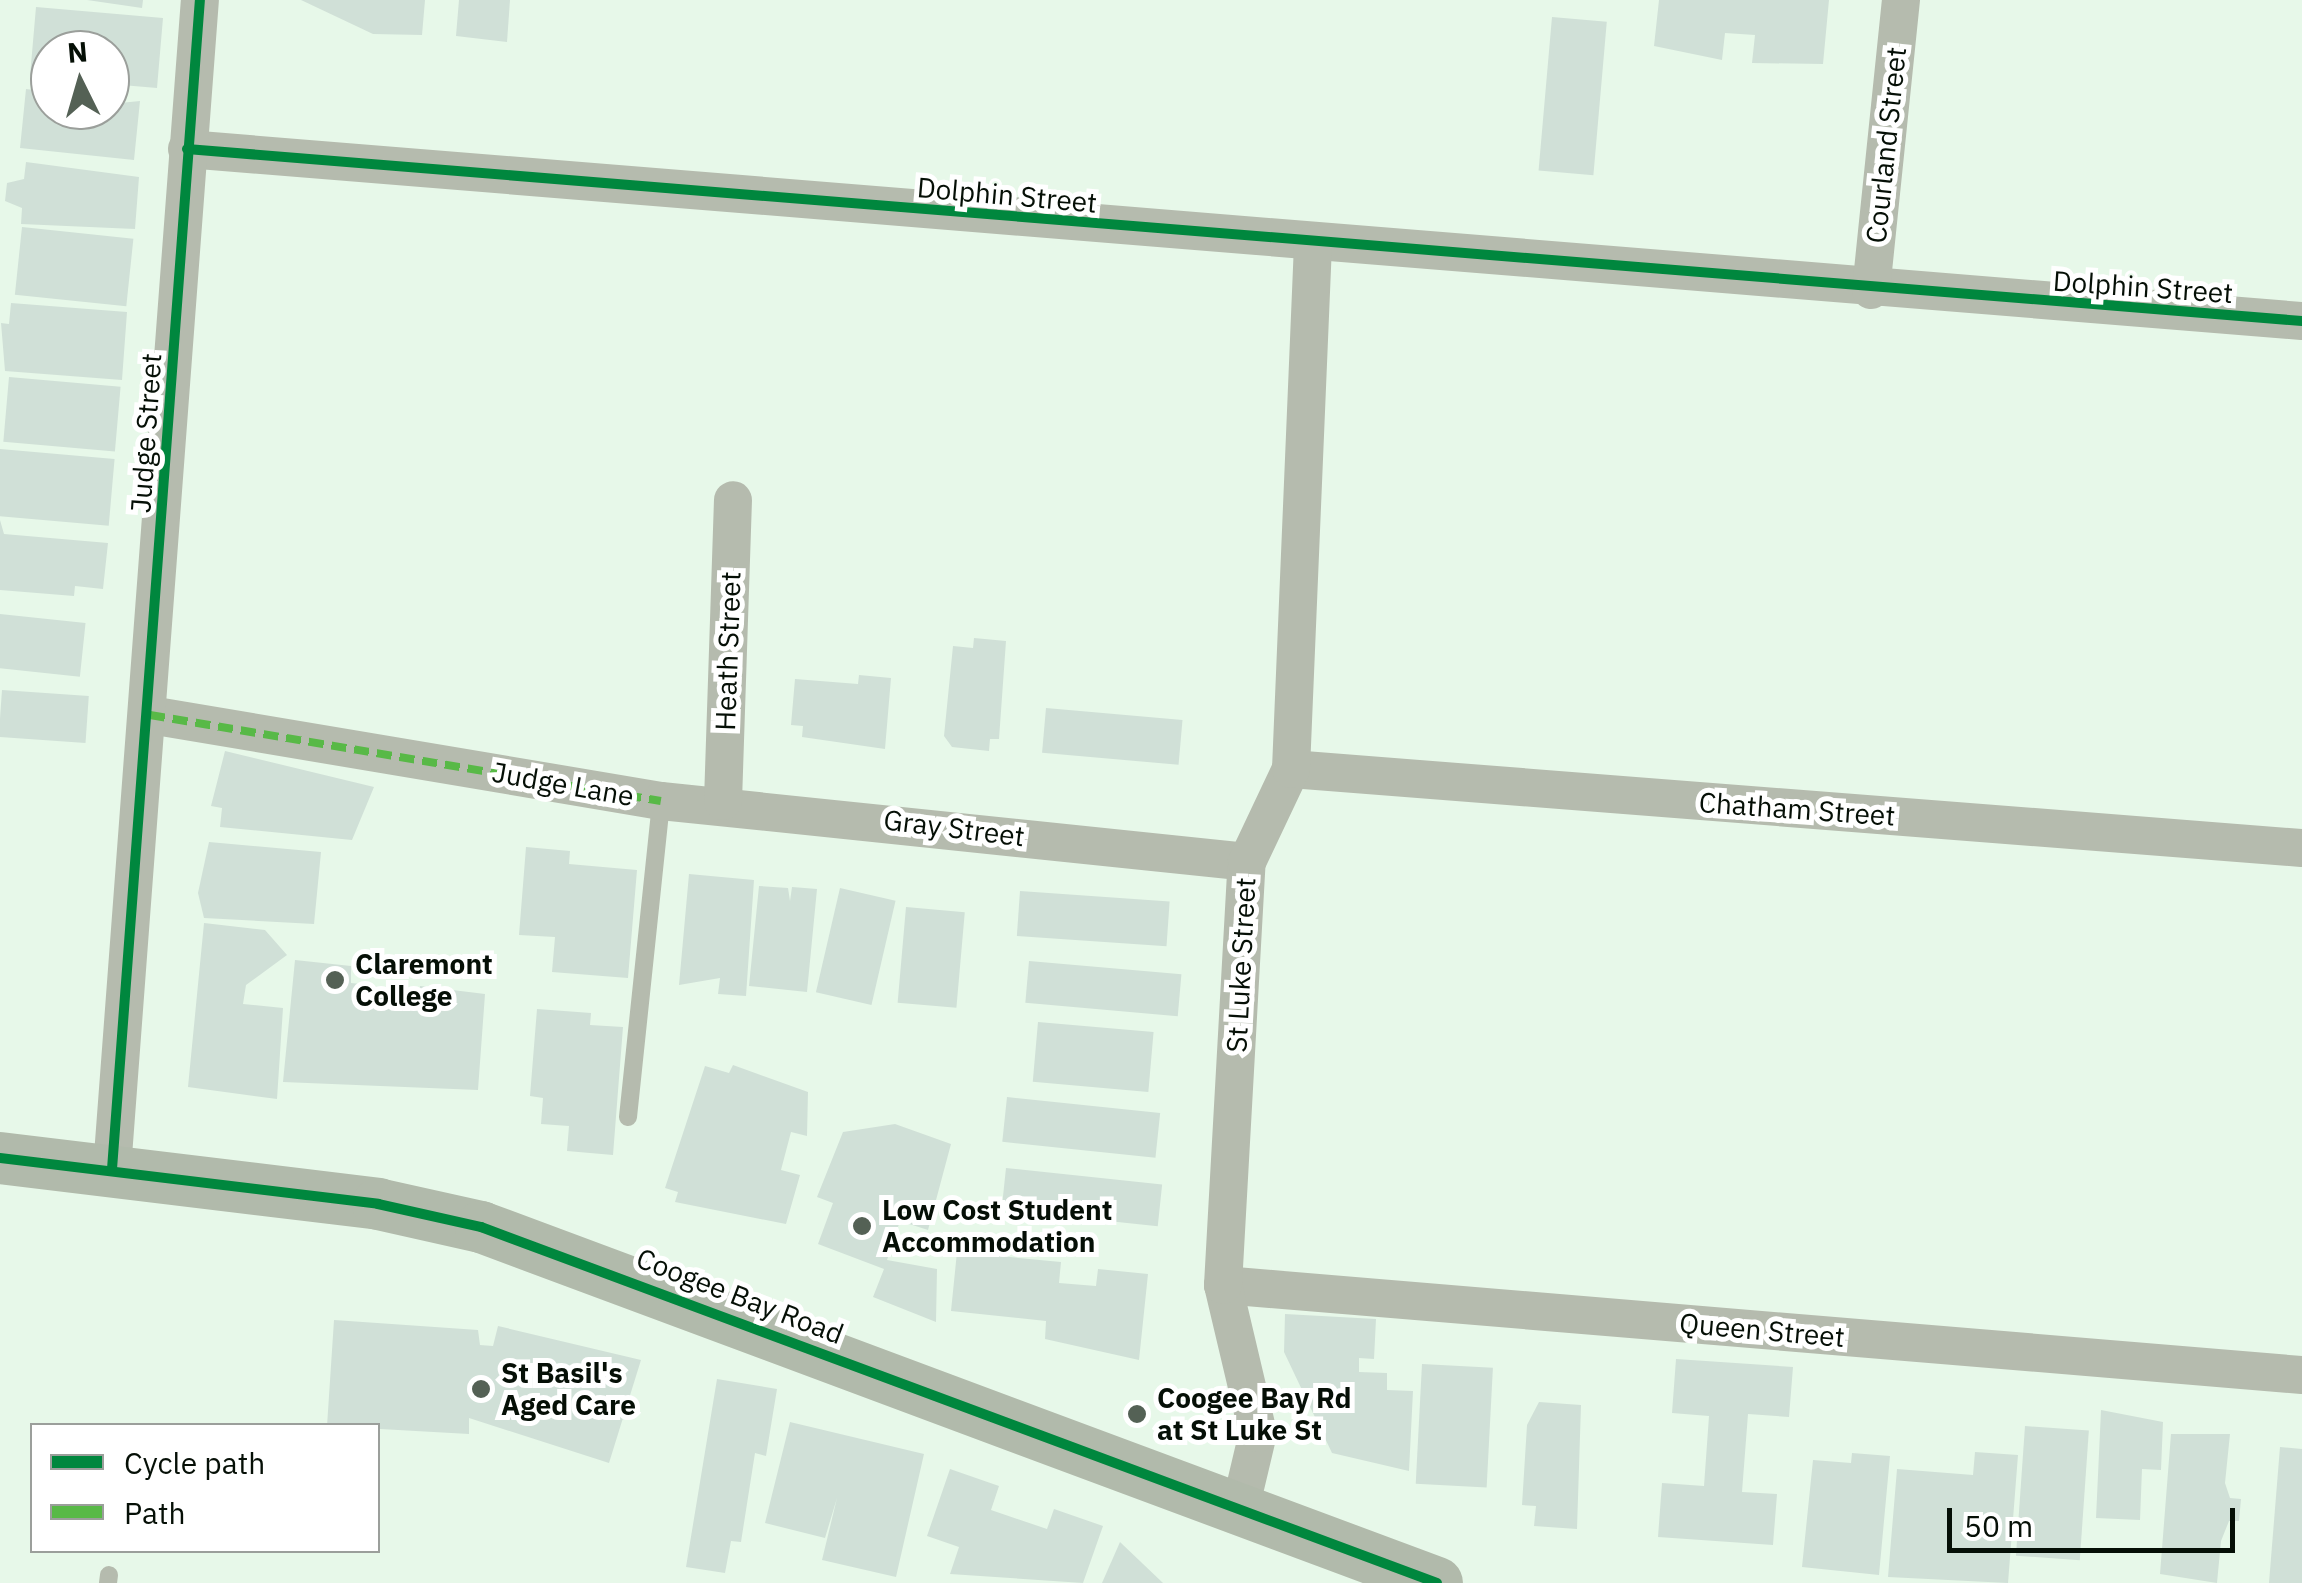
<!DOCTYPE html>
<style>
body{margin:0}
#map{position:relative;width:2302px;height:1583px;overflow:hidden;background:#e7f8e9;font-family:"IBM Plex Sans",sans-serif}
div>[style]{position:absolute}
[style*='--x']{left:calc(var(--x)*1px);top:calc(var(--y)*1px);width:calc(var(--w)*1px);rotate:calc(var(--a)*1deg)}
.building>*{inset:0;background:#d0e0d7;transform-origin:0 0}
.lane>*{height:18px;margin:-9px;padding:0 9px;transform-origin:9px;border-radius:9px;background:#b5bbae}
.street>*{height:38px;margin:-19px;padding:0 19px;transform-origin:19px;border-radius:19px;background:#b5bbae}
.secondary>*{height:52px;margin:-26px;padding:0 26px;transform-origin:26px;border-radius:26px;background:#b1baab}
.quiet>*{height:8px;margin-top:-4px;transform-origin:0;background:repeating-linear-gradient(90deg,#58b947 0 15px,transparent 0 23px)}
.cycleway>*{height:10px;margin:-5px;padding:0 5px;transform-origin:5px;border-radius:5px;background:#00873e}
.dots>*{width:28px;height:28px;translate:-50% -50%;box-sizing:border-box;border:5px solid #fff;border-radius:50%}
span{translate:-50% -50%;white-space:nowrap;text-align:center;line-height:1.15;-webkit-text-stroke:10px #fff;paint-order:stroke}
.street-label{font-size:28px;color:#050f06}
.poi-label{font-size:28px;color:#050f06;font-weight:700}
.left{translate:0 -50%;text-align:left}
.legend{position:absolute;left:30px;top:1423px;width:350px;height:130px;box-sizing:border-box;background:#fff;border:2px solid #9b9f9b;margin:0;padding:12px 18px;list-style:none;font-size:30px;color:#050f06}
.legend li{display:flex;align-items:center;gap:20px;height:50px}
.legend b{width:50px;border:2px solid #9b9f9b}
.north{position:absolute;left:30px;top:30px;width:100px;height:100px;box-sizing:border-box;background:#fff;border:2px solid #9b9f9b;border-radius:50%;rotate:355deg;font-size:28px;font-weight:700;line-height:40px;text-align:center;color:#050f06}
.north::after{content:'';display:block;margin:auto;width:35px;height:45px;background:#546155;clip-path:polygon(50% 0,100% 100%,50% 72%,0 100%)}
.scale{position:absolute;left:1947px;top:1508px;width:288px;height:45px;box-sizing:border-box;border:5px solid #050f06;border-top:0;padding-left:12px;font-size:30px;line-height:35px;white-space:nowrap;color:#050f06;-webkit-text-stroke:8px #fff;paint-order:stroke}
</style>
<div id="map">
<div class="building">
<i style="clip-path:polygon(87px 0,143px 0,142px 8px)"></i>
<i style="clip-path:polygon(301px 0,425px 0,422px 35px,373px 34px)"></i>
<i style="clip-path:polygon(459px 0,510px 0,507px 42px,456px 36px)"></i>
<i style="clip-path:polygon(1659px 0,1829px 0,1823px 64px,1752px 63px,1755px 35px,1725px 33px,1722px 60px,1654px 46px)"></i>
<i style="clip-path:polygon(36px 7px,163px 18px,157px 88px,110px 84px,110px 50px,50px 50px,50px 78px,30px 76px)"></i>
<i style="left:1552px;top:17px;width:55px;height:154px;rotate:5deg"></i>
<i style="clip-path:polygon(26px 89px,50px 92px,50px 110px,140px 101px,134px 160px,20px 148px)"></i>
<i style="clip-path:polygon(26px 162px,139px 177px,135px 229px,21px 224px,22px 208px,5px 201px,7px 183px,24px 179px)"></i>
<i style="left:22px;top:227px;width:112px;height:68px;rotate:6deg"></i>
<i style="clip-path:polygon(11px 303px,127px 312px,122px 380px,5px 371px,1px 323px,9px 324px)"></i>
<i style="left:9px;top:377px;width:112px;height:65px;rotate:5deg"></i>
<i style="left:0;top:449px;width:115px;height:67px;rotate:5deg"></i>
<i style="clip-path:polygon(0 520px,4px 534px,108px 543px,103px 589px,75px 586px,74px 596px,0 590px)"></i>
<i style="left:0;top:614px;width:86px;height:54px;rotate:6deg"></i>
<i style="clip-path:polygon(974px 638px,1006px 641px,999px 739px,990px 739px,989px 751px,952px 747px,944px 736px,953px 646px,973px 648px)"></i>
<i style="clip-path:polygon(859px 675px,891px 678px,885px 749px,802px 737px,803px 726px,791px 725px,795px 679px,858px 684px)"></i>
<i style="left:2px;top:690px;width:87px;height:47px;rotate:4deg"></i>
<i style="left:1046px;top:708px;width:137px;height:45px;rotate:5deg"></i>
<i style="clip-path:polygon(225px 751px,374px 787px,352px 840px,220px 827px,222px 808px,211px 806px)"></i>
<i style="clip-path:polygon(209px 842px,321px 852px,314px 924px,204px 918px,198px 893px)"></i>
<i style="clip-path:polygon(526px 847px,570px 851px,569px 864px,637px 870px,628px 978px,552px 972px,555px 937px,519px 935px)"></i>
<i style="clip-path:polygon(689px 874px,754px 880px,746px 996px,718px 994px,720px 978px,679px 985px)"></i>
<i style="clip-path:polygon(759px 886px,788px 888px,790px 901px,792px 887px,817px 889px,807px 992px,749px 986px)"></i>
<i style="left:840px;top:888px;width:57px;height:107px;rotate:13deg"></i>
<i style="left:1020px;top:891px;width:150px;height:45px;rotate:4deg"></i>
<i style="left:906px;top:907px;width:59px;height:96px;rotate:5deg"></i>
<i style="clip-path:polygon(204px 923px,265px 930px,287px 955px,246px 985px,243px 1004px,283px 1008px,277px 1099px,188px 1087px)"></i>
<i style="clip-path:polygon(295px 960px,351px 966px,351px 983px,371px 985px,387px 1002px,418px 1006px,420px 986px,485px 994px,478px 1090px,283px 1082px)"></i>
<i style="left:1029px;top:961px;width:153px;height:42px;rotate:5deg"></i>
<i style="clip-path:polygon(537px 1009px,591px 1013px,590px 1025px,623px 1027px,613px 1155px,567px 1151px,569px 1126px,541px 1124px,543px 1098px,530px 1096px)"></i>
<i style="left:1038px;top:1022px;width:116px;height:60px;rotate:5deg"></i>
<i style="clip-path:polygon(733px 1065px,808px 1092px,807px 1136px,791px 1132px,781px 1170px,800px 1175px,786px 1224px,675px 1202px,678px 1192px,665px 1188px,705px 1066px,729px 1073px)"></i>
<i style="left:1007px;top:1097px;width:154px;height:45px;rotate:6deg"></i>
<i style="clip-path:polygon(895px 1124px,951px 1144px,928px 1230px,900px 1221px,887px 1260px,937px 1269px,936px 1322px,873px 1297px,884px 1269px,818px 1244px,833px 1203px,817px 1197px,843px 1132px)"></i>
<i style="left:1006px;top:1168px;width:157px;height:42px;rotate:6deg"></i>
<i style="clip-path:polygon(957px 1252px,1061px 1262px,1059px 1283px,1096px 1286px,1098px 1269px,1148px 1274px,1139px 1360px,1045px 1339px,1046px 1321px,951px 1311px)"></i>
<i style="clip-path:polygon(1285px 1314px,1376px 1319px,1374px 1359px,1359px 1358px,1359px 1372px,1387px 1373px,1387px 1390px,1413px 1391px,1409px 1471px,1332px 1453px,1284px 1352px)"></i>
<i style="clip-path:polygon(334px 1320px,478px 1330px,480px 1345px,493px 1346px,498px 1326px,641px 1360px,609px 1463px,469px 1418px,469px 1434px,327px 1426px)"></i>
<i style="clip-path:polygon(1676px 1359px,1793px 1367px,1789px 1417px,1748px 1414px,1742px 1492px,1777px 1494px,1773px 1545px,1658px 1537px,1662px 1483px,1704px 1486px,1709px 1416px,1672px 1413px)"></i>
<i style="left:1422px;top:1364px;width:71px;height:120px;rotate:3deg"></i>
<i style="clip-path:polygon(717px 1379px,777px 1389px,766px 1456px,755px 1453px,741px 1542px,731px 1541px,725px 1573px,686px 1567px)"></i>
<i style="clip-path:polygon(1539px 1402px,1581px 1405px,1577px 1529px,1534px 1526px,1536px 1506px,1522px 1505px,1527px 1425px)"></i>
<i style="clip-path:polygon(2101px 1410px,2163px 1422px,2161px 1470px,2142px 1469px,2140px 1520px,2096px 1518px)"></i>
<i style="clip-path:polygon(790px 1422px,924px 1454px,896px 1577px,822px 1560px,837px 1498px,825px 1538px,765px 1523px)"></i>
<i style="left:2025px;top:1426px;width:64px;height:130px;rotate:4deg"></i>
<i style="clip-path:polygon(2171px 1434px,2230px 1434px,2225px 1483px,2230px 1498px,2241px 1499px,2239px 1521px,2229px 1521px,2221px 1541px,2217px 1583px,2160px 1574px)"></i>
<i style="clip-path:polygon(2280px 1447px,2302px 1449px,2302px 1583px,2269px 1583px)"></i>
<i style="clip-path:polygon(1975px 1452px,2018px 1455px,2008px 1583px,1888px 1577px,1897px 1469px,1973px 1475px)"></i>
<i style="clip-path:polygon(1852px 1453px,1890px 1456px,1879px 1575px,1802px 1567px,1813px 1460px,1851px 1463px)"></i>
<i style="clip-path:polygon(950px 1469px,999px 1486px,991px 1510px,1047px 1529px,1054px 1509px,1103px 1526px,1083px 1583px,950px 1574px,959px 1547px,927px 1536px)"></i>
<i style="clip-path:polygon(1120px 1542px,1163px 1583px,1102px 1583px)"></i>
</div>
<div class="lane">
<i style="--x:628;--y:1117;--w:318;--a:-84"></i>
<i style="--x:108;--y:1583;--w:8;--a:-83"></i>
</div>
<div class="street">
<i style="--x:187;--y:149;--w:2122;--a:4.65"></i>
<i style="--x:1871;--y:290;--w:292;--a:-84.1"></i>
<i style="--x:150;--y:715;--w:518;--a:9.55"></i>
<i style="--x:661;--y:801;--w:589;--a:5.94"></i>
<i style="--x:1291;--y:769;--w:1014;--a:4.47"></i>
<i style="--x:723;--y:801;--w:301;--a:-88.1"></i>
<i style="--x:112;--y:1169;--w:1172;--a:-85.7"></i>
<i style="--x:1223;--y:1285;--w:1083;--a:4.77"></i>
<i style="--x:1240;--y:1509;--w:78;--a:-76.7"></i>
<i style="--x:1258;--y:1433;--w:152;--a:-103.3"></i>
<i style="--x:1223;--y:1285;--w:424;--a:-86.8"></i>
<i style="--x:1247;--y:862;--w:103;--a:-64.7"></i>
<i style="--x:1291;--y:769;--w:525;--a:-87.6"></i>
</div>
<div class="secondary">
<i style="--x:0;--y:1158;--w:381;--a:6.9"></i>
<i style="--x:378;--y:1204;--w:106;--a:12.6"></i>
<i style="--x:481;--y:1227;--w:1020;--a:20.42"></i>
</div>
<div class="quiet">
<i style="--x:150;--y:715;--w:518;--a:9.55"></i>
</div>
<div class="cycleway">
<i style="--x:187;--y:149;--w:2122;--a:4.65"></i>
<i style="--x:0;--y:1158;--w:381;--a:6.9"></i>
<i style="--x:378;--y:1204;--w:106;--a:12.6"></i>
<i style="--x:481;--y:1227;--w:1020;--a:20.42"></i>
<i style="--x:112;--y:1169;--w:1172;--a:-85.7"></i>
</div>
<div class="dots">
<i style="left:335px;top:980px;background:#546155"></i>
<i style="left:862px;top:1226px;background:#546155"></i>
<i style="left:481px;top:1389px;background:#546155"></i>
<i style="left:1137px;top:1414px;background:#546155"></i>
</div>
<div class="street-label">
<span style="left:1886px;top:145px;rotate:-84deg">Courland Street</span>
<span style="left:1007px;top:195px;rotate:5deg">Dolphin Street</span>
<span style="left:2143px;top:287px;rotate:4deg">Dolphin Street</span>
<span style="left:146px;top:433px;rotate:-86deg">Judge Street</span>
<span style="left:728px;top:651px;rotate:-88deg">Heath Street</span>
<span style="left:563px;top:784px;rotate:10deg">Judge Lane</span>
<span style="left:1797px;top:809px;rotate:4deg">Chatham Street</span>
<span style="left:954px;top:828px;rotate:7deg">Gray Street</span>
<span style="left:1241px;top:965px;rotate:-87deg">St Luke Street</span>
<span style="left:740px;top:1296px;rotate:21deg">Coogee Bay Road</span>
<span style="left:1762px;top:1330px;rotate:5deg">Queen Street</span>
</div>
<div class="poi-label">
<span class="left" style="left:355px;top:980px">Claremont<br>College</span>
<span class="left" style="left:882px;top:1226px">Low Cost Student<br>Accommodation</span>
<span class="left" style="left:501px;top:1389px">St Basil's<br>Aged Care</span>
<span class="left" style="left:1157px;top:1414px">Coogee Bay Rd<br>at St Luke St</span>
</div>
<ul class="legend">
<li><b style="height:12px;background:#00873e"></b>Cycle path</li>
<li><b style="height:12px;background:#58b947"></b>Path</li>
</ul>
<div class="north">N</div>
<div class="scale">50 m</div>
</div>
